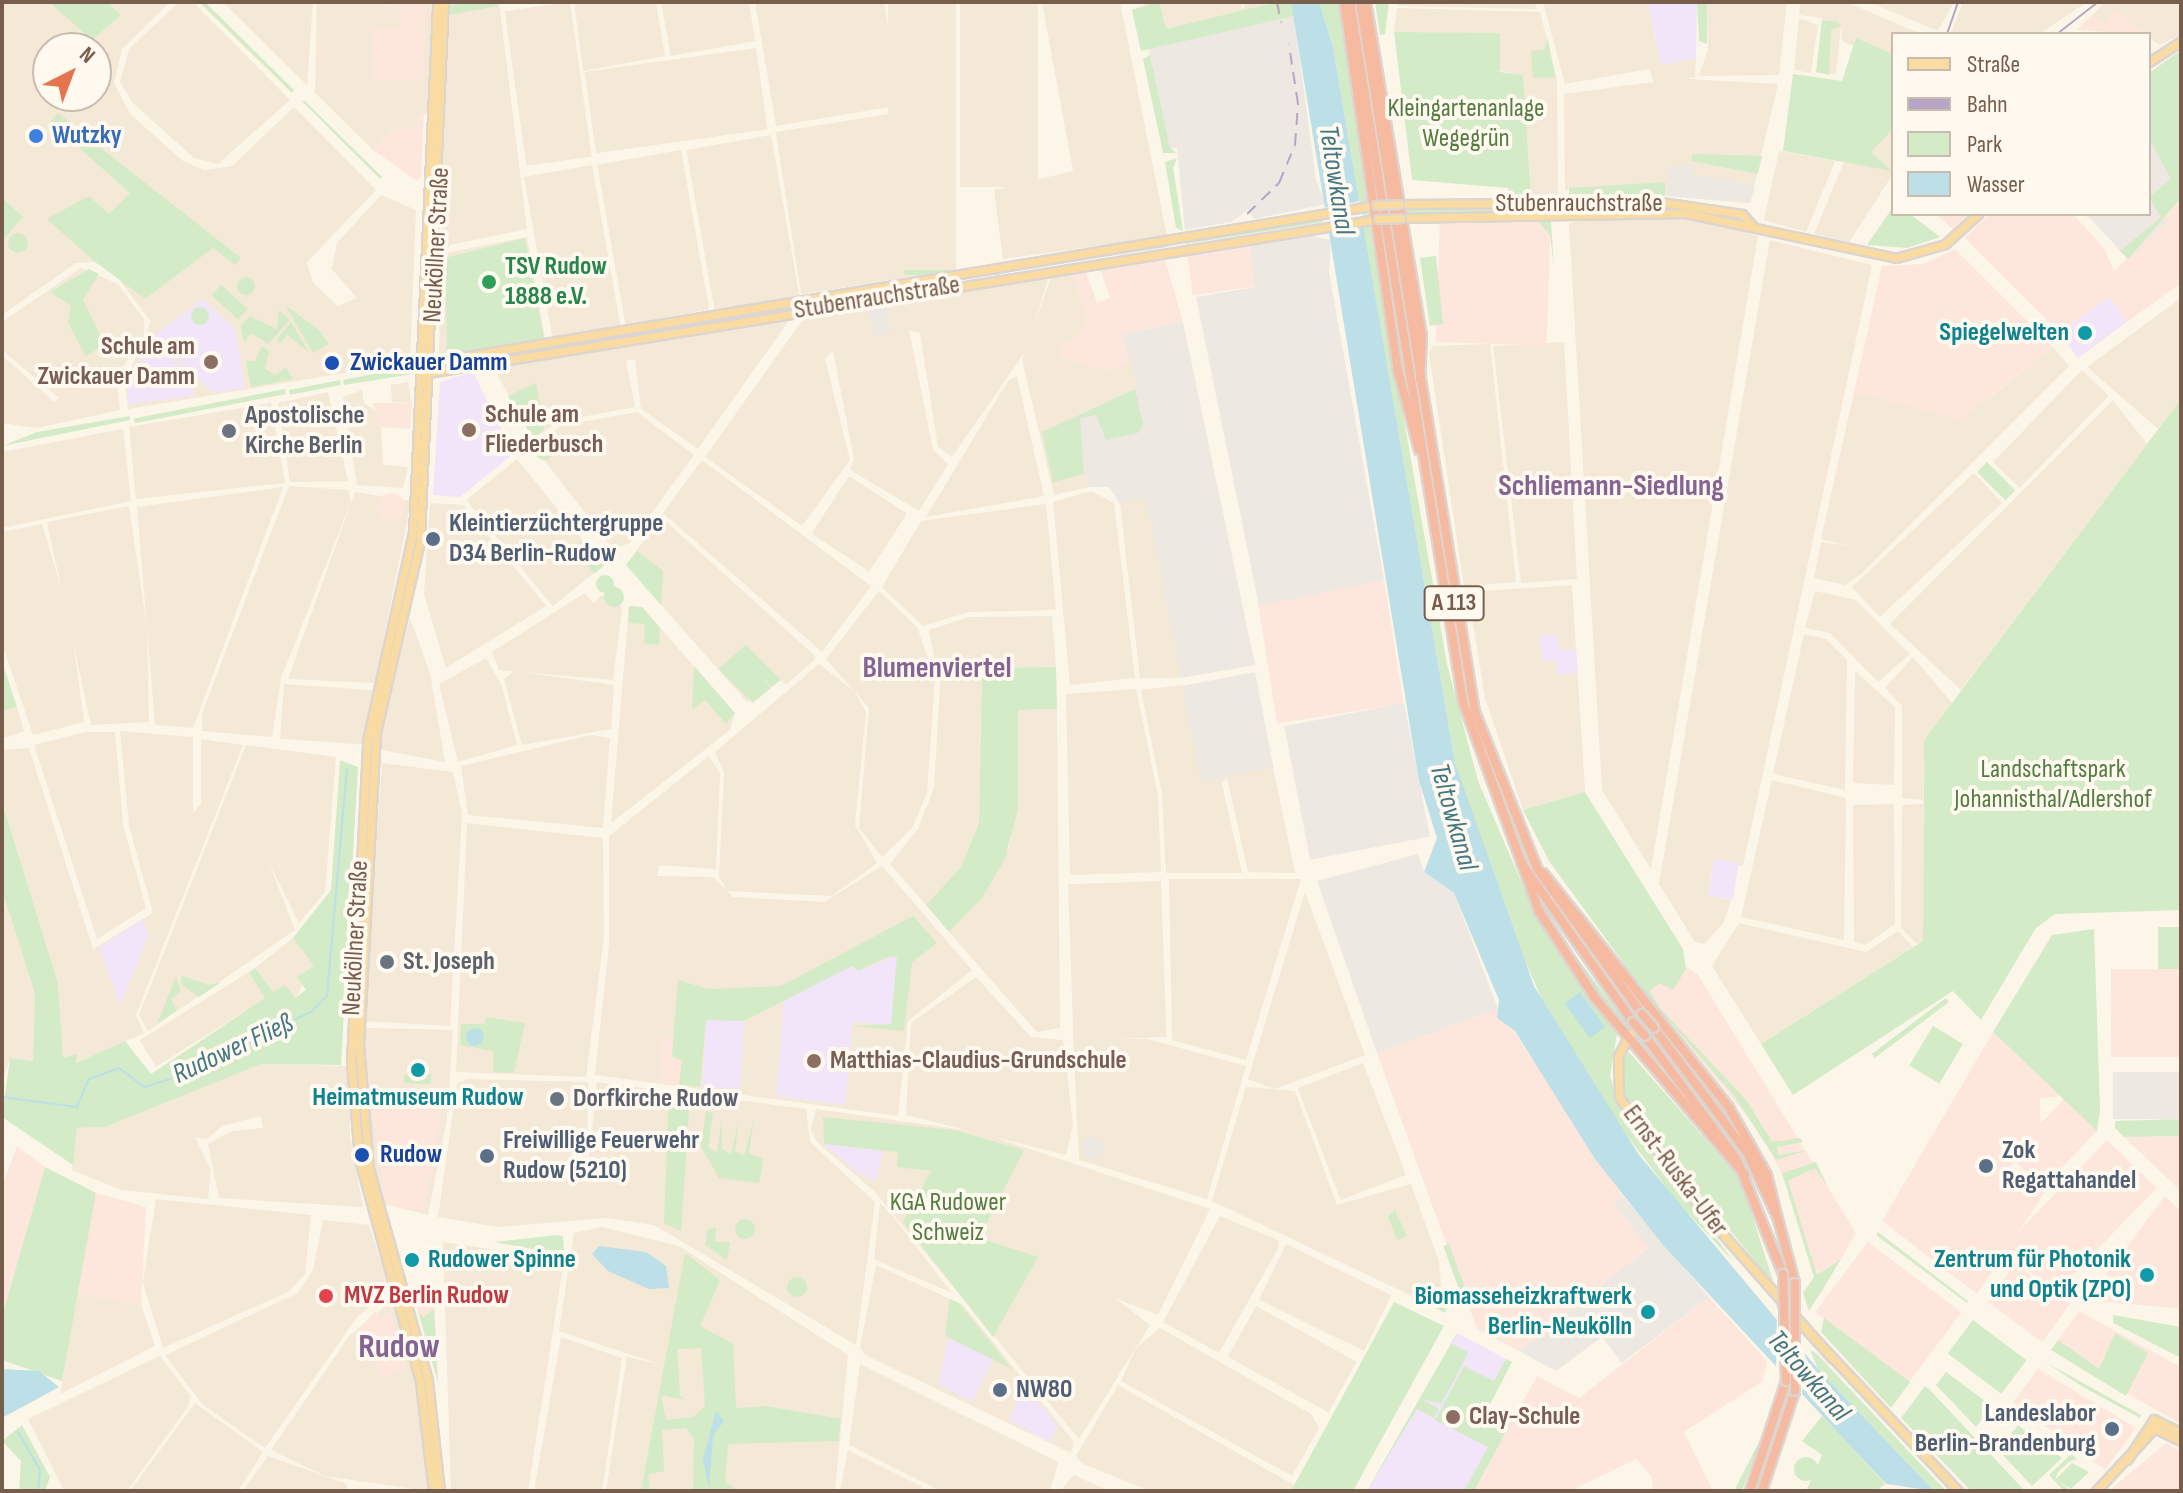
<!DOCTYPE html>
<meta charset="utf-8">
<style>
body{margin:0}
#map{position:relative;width:2183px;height:1493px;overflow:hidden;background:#fcf6e9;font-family:"Sofia Sans Condensed",sans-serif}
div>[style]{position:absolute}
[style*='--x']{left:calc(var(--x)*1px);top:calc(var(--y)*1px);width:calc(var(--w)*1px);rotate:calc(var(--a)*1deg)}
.residential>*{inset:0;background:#f4e8d7;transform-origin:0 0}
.commercial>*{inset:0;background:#fde7dd;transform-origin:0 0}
.round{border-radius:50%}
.industrial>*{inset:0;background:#eee8e2;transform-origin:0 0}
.education>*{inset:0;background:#f3e5f9;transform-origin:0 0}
.green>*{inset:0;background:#d4ebc7;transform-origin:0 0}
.water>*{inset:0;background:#bddfe7;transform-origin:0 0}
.pier>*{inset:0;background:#fcf6e9;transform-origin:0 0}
.stream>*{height:2px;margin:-1px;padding:0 1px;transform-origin:1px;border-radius:1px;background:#bddfe7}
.roads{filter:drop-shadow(2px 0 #dcd5d0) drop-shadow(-2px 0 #dcd5d0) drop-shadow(0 2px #dcd5d0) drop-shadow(0 -2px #dcd5d0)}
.major>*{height:7px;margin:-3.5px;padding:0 3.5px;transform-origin:3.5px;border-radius:3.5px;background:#fadca2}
.highway>*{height:8px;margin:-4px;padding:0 4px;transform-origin:4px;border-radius:4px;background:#f6baa1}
.tram>*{height:2px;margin:-1px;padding:0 1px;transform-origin:1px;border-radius:1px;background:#b9a6c7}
.rail>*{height:2px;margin-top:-1px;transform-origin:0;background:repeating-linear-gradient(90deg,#b9a6c7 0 12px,transparent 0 20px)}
.bridges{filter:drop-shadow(2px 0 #dcd5d0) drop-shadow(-2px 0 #dcd5d0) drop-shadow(0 2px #dcd5d0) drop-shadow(0 -2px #dcd5d0)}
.major-bridge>*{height:7px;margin:-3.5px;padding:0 3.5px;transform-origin:3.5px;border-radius:3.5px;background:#fadca2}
.highway-bridge>*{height:8px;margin:-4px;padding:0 4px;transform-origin:4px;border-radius:4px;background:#f6baa1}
.dots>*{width:22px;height:22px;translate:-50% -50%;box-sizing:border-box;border:4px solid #fff9f0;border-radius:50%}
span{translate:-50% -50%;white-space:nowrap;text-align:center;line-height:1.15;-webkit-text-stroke:8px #fff9f0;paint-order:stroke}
.shield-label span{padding:2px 6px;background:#fff9f0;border:2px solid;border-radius:6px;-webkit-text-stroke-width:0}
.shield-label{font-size:24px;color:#775d4c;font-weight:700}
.park-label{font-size:26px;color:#537d43}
.shop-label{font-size:26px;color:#366cbe;font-weight:700}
.left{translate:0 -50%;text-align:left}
.street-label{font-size:26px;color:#775d4c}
.leisure-label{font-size:26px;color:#27864d;font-weight:700}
.culture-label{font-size:26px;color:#0d838f;font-weight:700}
.right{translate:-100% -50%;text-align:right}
.education-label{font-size:26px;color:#785e54;font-weight:700}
.transit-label{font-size:26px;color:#164399;font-weight:700}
.worship-label{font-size:26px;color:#5b616d;font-weight:700}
.service-label{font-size:26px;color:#4e5e75;font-weight:700}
.health-label{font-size:26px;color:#be3a42;font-weight:700}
.water-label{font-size:28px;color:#437783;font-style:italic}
.quarter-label{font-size:30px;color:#856493;font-weight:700}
.district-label{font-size:34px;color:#856493;font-weight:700}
.frame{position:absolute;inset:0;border:4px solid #775d4c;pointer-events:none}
.legend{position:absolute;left:1891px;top:32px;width:260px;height:184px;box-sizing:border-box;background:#fff9f0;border:2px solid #c9bbae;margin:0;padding:10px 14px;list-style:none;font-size:24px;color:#775d4c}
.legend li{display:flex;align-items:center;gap:16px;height:40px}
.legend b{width:40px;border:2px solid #c9bbae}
.north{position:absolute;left:32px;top:32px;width:80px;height:80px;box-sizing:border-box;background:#fff9f0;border:2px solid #c9bbae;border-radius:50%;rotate:42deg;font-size:22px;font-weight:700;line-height:32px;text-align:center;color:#775d4c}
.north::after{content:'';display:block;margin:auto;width:28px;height:36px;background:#e5754f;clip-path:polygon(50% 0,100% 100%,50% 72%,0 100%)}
</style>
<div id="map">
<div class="residential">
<i style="clip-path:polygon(evenodd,2px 2px,170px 2px,122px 49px,114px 83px,130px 114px,183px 161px,204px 170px,232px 166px,294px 107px,376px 190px,307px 262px,313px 283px,338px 306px,357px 298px,332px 269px,337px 243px,381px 195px,416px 210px,410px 362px,128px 409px,125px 381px,151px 322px,116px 275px,94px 262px,76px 263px,2px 315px,2px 2px,48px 48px,96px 48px,96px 96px,48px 96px,48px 48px)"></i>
<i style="clip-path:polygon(179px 2px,193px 2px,290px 100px,218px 164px,194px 158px,133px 103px,120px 82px,129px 49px)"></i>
<i style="clip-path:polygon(223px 2px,313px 2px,307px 85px)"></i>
<i style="clip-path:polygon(317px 2px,434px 2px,431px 114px,417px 114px,417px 129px,394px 129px,373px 150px,315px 93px)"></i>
<i style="clip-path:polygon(446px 2px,499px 2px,527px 229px,450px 245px,446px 253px,527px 237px,545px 338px,439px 357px)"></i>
<i style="left:570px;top:2px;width:156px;height:66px;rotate:82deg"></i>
<i style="clip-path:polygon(574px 2px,656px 2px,665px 56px,583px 71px)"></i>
<i style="clip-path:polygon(661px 2px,749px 2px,755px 41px,671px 56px)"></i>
<i style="clip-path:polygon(755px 2px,884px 2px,900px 105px,776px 126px)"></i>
<i style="left:888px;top:2px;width:68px;height:275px"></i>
<i style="left:960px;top:2px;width:78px;height:185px"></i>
<i style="clip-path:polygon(1042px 2px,1120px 2px,1167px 236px,1003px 259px,994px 190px,1073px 171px)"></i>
<i style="clip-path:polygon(1150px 2px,1240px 2px,1243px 11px,1244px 2px,1275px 6px,1138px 35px,1132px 10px)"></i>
<i style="clip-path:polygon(1398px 2px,1534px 2px,1537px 9px,1398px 6px)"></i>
<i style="clip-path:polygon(1543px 2px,1648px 2px,1661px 65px,1696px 58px,1695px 77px,1688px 79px,1778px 84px,1750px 203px,1665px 196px,1664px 182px,1565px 190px,1564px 94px,1654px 82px,1649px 69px,1565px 84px)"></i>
<i style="clip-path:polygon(1707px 2px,1787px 2px,1779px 75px,1699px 76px,1708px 49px)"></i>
<i style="clip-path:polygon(1800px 2px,1846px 2px,1921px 34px,1893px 34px,1893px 54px,1857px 39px,1854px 46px,1842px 41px,1841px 26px,1836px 74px,1817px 73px,1822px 18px,1799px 15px)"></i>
<i style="clip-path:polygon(1869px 2px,1954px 2px,1938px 31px)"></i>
<i style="clip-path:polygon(1963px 2px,2087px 2px,2039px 34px,1951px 34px)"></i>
<i style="clip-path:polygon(2106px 2px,2181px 2px,2181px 35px,2159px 45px,2115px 11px,2104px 25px,2091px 16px)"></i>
<i style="clip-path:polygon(1397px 8px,1540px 12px,1557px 80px,1558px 197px,1531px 197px,1523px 75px,1500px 71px,1500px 34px,1394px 32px)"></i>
<i style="clip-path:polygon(1799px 18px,1818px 25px,1811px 73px,1794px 70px)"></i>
<i style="left:756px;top:48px;width:82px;height:173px;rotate:82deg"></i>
<i style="left:902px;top:112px;width:164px;height:128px;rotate:81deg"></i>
<i style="clip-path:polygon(1893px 129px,1893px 174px,1849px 242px,1814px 234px,1844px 162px,1890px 170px,1871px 152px)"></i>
<i style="left:771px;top:135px;width:163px;height:86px;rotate:80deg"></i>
<i style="left:681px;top:150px;width:162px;height:85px;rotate:80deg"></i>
<i style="clip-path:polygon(1779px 151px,1835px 161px,1806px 232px,1764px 220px)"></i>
<i style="left:592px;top:165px;width:163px;height:69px;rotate:80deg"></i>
<i style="clip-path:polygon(1683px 215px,1758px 236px,1651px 869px,1602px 790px,1569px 224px,1580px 217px)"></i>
<i style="clip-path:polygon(1770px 240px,1872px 265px,1743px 866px,1714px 860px,1708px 895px,1731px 900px,1723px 924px,1704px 944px,1695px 942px,1659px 884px)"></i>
<i style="clip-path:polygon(81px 268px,118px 284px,144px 319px,144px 337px,116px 376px,120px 410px,37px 428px,2px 423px,2px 355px,54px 402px,59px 398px,2px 350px,2px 322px)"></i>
<i style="clip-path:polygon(1071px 271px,1131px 361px,1138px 387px,1071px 418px,1089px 487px,1054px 495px,1022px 360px,1052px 274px)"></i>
<i style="clip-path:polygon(1049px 275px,1027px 349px,952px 457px,938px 447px,920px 333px,909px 330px,933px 450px,948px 464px,919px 511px,850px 470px,854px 459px,833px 351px,825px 359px,850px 460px,802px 526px,705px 457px,807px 314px)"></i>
<i style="clip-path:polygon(2181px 298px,2181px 399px,2158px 429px,2087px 367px)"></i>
<i style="clip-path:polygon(792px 316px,698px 449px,641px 409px,635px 359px,626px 361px,635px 407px,560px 421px,533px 439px,497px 374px,508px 362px)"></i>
<i style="clip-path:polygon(1564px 342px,1577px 579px,1521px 583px,1493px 346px)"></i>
<i style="clip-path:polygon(1490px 344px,1516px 582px,1464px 586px,1429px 354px,1433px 346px)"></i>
<i style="clip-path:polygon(2053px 347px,2069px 366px,1860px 575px,1845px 585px,1814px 578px,1821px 542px,1849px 546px,1821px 539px,1854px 392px,1901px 402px,1992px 396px)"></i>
<i style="left:2082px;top:370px;width:37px;height:128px;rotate:44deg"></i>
<i style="clip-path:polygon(1017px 376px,1044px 496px,926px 517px,1008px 381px)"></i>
<i style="clip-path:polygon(408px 382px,412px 403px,392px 402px,391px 385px)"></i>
<i style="clip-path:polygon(362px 390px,364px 403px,380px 414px,383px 465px,408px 467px,403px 488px,357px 485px,343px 397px)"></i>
<i style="clip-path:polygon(328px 392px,348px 481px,290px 482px,278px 403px)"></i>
<i style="clip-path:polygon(2113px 400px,2147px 444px,1961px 690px,1890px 624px)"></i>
<i style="clip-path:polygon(271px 403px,285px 483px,136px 499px,129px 427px)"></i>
<i style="clip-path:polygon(637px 412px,694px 455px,630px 543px,613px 549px,535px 448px,560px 426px)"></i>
<i style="clip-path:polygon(123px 429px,131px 501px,2px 528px,2px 452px)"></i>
<i style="left:517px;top:459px;width:137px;height:65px;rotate:51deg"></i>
<i style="clip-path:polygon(702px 460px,871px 586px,822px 652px,663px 513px)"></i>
<i style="left:1974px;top:473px;width:41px;height:167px;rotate:47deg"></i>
<i style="left:849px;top:476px;width:69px;height:69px;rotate:33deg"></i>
<i style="clip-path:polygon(289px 486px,348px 490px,351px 502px,281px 678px,272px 737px,202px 731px,202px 713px)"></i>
<i style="clip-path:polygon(283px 487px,193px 728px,155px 725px,137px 507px)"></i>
<i style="clip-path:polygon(1091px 491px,1114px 503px,1135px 678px,1070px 685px,1053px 502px)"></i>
<i style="clip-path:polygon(355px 492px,411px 501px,375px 683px,288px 679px)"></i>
<i style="clip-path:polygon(1146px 497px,1181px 678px,1140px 678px,1120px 504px)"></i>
<i style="clip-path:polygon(430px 503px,463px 505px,546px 606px,446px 668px,424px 594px)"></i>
<i style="clip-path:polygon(1046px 504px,1056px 610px,969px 612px,923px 626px,882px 587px,921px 521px)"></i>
<i style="clip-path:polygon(129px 506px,147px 627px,149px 722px,91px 725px,47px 522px)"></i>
<i style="clip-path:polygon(661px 517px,814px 655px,815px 659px,786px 685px,781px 680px,747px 702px,626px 565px)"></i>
<i style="clip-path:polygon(42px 524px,70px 618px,84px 722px,33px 735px,2px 643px,2px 532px)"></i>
<i style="clip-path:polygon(615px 585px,622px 610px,613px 680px,499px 670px,492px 652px,585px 593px,593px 603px)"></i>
<i style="clip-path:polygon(1572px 585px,1585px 792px,1523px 810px,1485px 698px,1468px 592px)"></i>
<i style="clip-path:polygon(879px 591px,917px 627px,935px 678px,927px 793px,912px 828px,882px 857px,859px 828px,869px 708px,826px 659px)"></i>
<i style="clip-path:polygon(1815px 591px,1856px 600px,1910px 654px,1878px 682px,1830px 633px,1805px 628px)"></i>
<i style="clip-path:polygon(629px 606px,642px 607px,735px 713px,730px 730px,611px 823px)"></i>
<i style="clip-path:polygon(1052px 616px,1056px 667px,982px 668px,979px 823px,961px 867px,926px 905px,890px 864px,918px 829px,934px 788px,940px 686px,929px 630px,969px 617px)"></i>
<i style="clip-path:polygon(410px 618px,430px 673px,445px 762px,382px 750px,379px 743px)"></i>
<i style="clip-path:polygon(1804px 634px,1826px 639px,1847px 660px,1845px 790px,1773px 774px)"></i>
<i style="clip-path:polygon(1913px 657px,1952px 703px,1924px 740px,1923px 800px,1902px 798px,1902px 706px,1885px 688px)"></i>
<i style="clip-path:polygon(486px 658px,502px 686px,517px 745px,458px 762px,439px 684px)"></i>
<i style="clip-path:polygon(819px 664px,854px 691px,866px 712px,855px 825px,877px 863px,832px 896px,727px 891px,719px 876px,724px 773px,715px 752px)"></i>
<i style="clip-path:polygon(514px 671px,614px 685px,611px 729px,522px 745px,504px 679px)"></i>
<i style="clip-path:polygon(1855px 671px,1895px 707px,1894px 785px,1853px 783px)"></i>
<i style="left:284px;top:684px;width:89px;height:55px;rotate:4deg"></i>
<i style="clip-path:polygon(1182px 685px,1201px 777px,1273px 767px,1295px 873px,1248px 872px,1227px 778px,1222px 784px,1242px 873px,1166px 873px,1162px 794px,1141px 690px)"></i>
<i style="clip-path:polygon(1136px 689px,1158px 795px,1161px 872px,1070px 875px,1066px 694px)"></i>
<i style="clip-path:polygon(17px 707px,24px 731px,2px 739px,2px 711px)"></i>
<i style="clip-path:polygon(1057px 709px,1060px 1028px,1037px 1032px,949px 932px,984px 895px,1009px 848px,1018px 797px,1018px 710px)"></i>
<i style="clip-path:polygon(120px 731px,193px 737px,193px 813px,201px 803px,201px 739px,243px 745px,136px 1015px,144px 1033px,75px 1063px,77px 1055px,63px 1059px,58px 983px,2px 802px,2px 750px,29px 748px,93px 949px,153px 913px,129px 825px)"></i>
<i style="clip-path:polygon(86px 732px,115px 732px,123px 825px,146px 908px,97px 939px,34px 745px)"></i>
<i style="clip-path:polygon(591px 735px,610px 738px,603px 828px,468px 815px,461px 766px)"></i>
<i style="clip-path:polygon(246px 745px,336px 757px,325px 892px,299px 923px,269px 863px,295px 930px,148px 1031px,139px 1015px)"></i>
<i style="clip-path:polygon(709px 756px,720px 774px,716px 869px,660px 865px,657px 876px,713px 877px,733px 897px,824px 902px,882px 866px,972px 970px,908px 1021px,898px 1116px,595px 1075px,609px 944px,609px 836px)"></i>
<i style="clip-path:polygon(382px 763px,453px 772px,462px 813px,450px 1026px,364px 1021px)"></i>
<i style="clip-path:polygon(1772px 780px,1846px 798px,1844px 940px,1741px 917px)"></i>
<i style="clip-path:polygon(1894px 804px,1895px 924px,1865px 945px,1854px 942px,1853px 805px)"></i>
<i style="clip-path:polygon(1923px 804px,1923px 941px,1917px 944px,1901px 928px,1902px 805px)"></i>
<i style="clip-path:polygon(467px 823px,603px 838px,604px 937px,586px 1077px,456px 1072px)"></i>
<i style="clip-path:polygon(1169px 879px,1301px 879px,1246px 1060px,1172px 1040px)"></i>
<i style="left:1161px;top:881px;width:156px;height:93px;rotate:88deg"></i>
<i style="clip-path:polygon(2px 890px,35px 994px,33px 1061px,10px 1058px,2px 1082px)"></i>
<i style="clip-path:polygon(1305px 892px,1365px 1055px,1275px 1089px,1248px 1079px)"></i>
<i style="clip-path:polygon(1739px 923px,1866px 952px,1898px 931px,1913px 947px,1761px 1044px,1712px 966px)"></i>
<i style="clip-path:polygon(293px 938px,314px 966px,295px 999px,273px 993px,255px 968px)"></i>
<i style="left:249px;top:972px;width:31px;height:129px;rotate:58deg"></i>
<i style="clip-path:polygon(976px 977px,1031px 1037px,1063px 1040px,1073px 1124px,1066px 1155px,906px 1115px,911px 1023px)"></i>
<i style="clip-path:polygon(365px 1028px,453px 1030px,447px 1119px,428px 1215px,381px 1203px,370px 1154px)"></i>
<i style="clip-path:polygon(1073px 1038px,1147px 1039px,1246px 1066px,1207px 1199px,1079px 1160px)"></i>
<i style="left:1363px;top:1063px;width:120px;height:70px;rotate:69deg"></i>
<i style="clip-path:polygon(261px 1064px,349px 1066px,350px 1137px,363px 1207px,219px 1198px,208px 1144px,232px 1131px,263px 1128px,260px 1116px,222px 1126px,207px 1139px,195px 1137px,211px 1170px,208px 1199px,121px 1190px,72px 1170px,77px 1128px,105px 1127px)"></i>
<i style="clip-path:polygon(467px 1079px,588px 1082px,587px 1175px,597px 1082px,806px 1109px,810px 1142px,875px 1202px,856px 1345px,654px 1225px,606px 1218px,498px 1227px,438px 1217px,457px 1084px)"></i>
<i style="clip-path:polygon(1246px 1087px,1295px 1091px,1337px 1205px,1411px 1184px,1439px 1262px,1442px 1293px,1435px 1307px,1212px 1201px)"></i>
<i style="clip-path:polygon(816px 1109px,978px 1132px,1210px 1209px,1158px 1315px,1115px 1298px,1150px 1325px,1079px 1439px,875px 1192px,817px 1142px,811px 1130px)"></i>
<i style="clip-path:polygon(156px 1199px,311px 1215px,305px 1274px,288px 1292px,163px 1348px,143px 1283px)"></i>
<i style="clip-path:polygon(880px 1203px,889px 1211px,952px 1293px,874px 1259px)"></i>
<i style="clip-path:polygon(1220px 1216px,1278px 1240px,1279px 1247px,1219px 1353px,1163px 1322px)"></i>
<i style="clip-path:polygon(323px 1220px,369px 1225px,390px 1290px,357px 1317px,265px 1448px,203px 1405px,165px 1355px,298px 1293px,313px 1270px)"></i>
<i style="clip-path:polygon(602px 1227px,679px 1246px,848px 1355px,835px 1491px,606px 1491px,627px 1357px,659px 1364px,559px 1331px,574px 1233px)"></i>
<i style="clip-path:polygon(443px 1242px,564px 1260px,528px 1491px,451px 1491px)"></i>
<i style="left:1286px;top:1244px;width:117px;height:62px;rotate:26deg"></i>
<i style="clip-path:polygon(876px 1265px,963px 1305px,1074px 1442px,1071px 1453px,865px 1355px,860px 1348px)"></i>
<i style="clip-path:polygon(77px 1293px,141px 1305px,155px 1346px,60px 1394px)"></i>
<i style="clip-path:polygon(392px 1301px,420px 1405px,428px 1491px,325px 1476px,271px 1450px,349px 1336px)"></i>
<i style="left:1256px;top:1306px;width:115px;height:58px;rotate:29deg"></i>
<i style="clip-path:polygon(1160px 1328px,1311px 1414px,1319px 1428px,1292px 1476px,1121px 1381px,1136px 1348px)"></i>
<i style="clip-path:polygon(561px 1337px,622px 1358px,602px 1491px,534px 1491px)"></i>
<i style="clip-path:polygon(160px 1356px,190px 1395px,189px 1405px,127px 1491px,64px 1491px,28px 1419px)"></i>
<i style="clip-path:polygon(860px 1364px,1058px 1462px,1050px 1491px,941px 1491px,849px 1445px)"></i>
<i style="clip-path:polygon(1118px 1385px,1294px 1485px,1291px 1491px,1150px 1491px,1081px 1463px,1076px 1456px)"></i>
<i style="clip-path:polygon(195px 1403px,263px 1452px,238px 1491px,130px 1491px)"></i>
<i style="clip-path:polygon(848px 1450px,921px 1486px,923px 1491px,840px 1491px)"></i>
<i style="clip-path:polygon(268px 1456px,347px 1484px,347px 1491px,243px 1491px)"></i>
<i style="clip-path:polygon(1074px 1475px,1098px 1486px,1110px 1491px,1060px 1491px)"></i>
</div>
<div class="commercial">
<i style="clip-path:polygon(373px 2px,426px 2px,423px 81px,371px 80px,372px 28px,400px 29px,401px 10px)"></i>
<i style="clip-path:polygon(2115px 10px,2145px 34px,2076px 30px,2091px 16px,2104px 25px)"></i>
<i style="clip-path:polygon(424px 113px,421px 177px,417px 181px,373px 150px,394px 129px,417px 129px,417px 114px)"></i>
<i style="clip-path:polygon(2180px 195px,2181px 283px,2127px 322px,2109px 297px,2061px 334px,1965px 238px,1989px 214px,2073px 214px,2104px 248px,2114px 271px,2167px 221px,2161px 213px)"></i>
<i style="clip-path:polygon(1935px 214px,1968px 214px,1953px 229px)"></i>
<i style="left:1440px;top:217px;width:111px;height:125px;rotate:2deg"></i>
<i style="left:1249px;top:243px;width:44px;height:63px;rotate:82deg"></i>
<i style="clip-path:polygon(1955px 249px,2053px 347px,1961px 420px,1854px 392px,1882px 266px,1923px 264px)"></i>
<i style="clip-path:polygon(1164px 255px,1183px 322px,1122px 334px,1131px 361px,1105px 371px,1058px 356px,1062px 341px,1070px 343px,1088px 321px,1071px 271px,1085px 269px,1097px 303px,1110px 298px,1099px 266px)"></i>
<i style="clip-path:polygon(372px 403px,412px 403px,410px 429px,381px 427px)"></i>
<i class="round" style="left:377px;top:493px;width:28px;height:28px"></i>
<i style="left:1384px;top:580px;width:125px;height:128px;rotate:81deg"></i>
<i style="clip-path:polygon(1684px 965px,1698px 975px,1856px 1233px,1820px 1295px,1787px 1185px,1760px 1132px,1644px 992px)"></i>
<i style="left:2181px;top:969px;width:88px;height:70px;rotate:90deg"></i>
<i style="clip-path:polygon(1498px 1009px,1497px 1018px,1514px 1031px,1623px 1196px,1613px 1203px,1648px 1248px,1519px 1351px,1477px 1329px,1377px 1053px)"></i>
<i style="clip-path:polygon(1993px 1032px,2060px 1096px,2040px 1099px,2040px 1125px,2010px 1167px,2045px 1192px,1977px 1294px,1882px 1221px)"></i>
<i style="clip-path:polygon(662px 1038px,674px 1039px,672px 1059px,682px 1061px,679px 1085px,658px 1083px)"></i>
<i style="clip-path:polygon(369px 1093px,444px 1096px,424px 1211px,390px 1205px,383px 1191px)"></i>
<i style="left:2064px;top:1099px;width:46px;height:79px;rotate:44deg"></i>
<i style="clip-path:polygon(2181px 1136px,2181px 1191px,2124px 1137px)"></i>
<i style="left:2107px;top:1140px;width:69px;height:148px;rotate:44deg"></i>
<i style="clip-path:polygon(17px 1146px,45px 1167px,2px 1316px,2px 1187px)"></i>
<i style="clip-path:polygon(96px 1193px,146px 1207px,141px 1305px,77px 1293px)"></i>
<i style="clip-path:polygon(2165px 1196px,2181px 1211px,2181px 1309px,2087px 1300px)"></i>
<i style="left:1868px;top:1242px;width:117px;height:88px;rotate:37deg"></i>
<i style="left:2015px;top:1264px;width:68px;height:47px;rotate:36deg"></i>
<i style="clip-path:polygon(430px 1284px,434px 1288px,436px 1343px,428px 1343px,414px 1296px)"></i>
<i style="clip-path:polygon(1709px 1297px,1767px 1361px,1763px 1381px,1684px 1432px,1713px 1491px,1653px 1491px,1652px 1477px,1636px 1459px,1570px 1491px,1474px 1491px,1537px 1376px,1579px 1398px)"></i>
<i style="clip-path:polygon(390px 1310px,407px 1369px,379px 1377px,373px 1350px,353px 1336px,375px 1311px,381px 1319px)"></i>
<i style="clip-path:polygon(2079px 1311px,2181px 1367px,2181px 1424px,2051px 1350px)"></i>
<i style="clip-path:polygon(2038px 1369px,2136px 1428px,2105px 1470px,2013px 1402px)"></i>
<i style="clip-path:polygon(2166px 1443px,2181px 1451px,2181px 1491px,2109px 1491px)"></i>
</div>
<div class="industrial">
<i style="clip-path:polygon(1294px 16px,1316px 180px,1326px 204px,1254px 219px,1248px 210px,1231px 222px,1185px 230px,1177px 148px,1170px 149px,1148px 47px)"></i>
<i style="clip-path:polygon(2149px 139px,2180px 195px,2161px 213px,2168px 221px,2128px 259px,2086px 214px,2149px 214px)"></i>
<i style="clip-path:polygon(1691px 165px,1694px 174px,1755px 186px,1750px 203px,1667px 196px,1669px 167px)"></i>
<i style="clip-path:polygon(1303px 234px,1331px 240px,1329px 272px,1384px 580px,1259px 606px,1196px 297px,1255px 287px,1249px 243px)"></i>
<i style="left:885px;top:302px;width:31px;height:18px;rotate:79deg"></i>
<i style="clip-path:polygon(1183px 322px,1255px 665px,1181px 678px,1146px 498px,1120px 504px,1109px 487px,1089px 487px,1071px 418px,1138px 387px,1122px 334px)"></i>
<i style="left:1255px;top:672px;width:97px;height:74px;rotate:79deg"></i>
<i style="left:1404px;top:703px;width:136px;height:122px;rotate:79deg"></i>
<i style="clip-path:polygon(1418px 854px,1424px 872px,1454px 893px,1498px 1009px,1377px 1053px,1317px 881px)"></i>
<i style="left:2181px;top:1072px;width:47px;height:68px;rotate:90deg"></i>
<i class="round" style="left:1081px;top:1137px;width:22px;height:22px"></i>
<i style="clip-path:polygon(1623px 1196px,1709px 1297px,1622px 1363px,1602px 1337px,1556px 1371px,1519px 1351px,1648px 1248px,1613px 1203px)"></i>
</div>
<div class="education">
<i style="clip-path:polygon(1648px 2px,1697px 2px,1696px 58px,1661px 65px)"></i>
<i style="left:2109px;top:297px;width:31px;height:61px;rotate:54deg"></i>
<i style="clip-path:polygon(202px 299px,235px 329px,245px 388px,214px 393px,153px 337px)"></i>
<i style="clip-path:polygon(145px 354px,170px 356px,191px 375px,194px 396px,128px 404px,128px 381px)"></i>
<i style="clip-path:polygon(473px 372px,513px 454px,460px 497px,433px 495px,440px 382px)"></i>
<i style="clip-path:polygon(1557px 634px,1559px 650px,1576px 650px,1578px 673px,1557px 675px,1556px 660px,1542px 661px,1540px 635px)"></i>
<i style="left:1714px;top:859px;width:25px;height:37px;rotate:9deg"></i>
<i style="clip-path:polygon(143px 919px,148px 936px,120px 1006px,99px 948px)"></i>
<i style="clip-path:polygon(897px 955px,891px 1025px,853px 1022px,845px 1105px,776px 1096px,784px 999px,852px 966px,858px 971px)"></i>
<i style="left:706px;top:1019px;width:38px;height:68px;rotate:3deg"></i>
<i style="clip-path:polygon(824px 1144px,883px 1151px,875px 1182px,855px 1171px)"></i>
<i style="clip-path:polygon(1457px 1333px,1512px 1362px,1487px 1410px,1511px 1423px,1474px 1491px,1367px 1491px)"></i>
<i style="clip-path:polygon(948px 1337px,993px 1360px,972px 1402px,938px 1384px)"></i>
<i style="clip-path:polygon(1025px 1386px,1058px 1426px,1050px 1442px,1008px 1420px)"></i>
</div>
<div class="green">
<i style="clip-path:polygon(49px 2px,107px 2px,121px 15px,92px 40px)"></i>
<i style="clip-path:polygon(199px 2px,205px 2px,294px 90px,292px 93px)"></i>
<i style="clip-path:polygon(497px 2px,498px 6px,449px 15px,450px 5px)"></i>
<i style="clip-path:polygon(1159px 2px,1166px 29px,1277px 2px,1291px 2px,1294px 16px,1141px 51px,1132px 10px)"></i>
<i style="clip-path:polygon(1319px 2px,1339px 2px,1373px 244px,1447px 664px,1478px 781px,1529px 900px,1617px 1034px,1610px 1076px,1622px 1112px,1734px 1262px,1678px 1203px,1601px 1101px,1548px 1013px,1500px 904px,1455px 763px,1333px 47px)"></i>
<i style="clip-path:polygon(1375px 2px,1389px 2px,1385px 34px,1380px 35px)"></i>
<i style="clip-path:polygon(1697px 2px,1707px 2px,1707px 44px,1699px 41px)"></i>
<i style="clip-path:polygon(1822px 20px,1837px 22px,1841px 26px,1831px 30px,1829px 75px,1816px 72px)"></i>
<i style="clip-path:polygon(1394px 32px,1500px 33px,1500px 72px,1523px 75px,1531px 197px,1508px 197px,1508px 188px,1412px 180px)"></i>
<i style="clip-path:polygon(1856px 38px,1893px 54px,1893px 129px,1871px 152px,1892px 171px,1783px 151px,1793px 74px,1842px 81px)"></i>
<i style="clip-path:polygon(1548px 39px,1555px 77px,1533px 78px,1531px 51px,1544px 50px)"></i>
<i style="clip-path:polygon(2181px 50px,2181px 198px,2128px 259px,2120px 251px,2161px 217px,2149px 197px,2171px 179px,2149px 139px,2149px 73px)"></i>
<i style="clip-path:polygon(1150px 55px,1170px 148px,1177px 153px,1163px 153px,1143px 59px)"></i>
<i style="clip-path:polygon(302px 101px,305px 101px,382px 177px,380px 179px)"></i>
<i style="clip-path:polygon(58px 113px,116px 160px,241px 258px,235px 265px,213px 248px,145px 299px,93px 260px,47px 219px,89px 196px,109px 214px,130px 193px,50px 122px)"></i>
<i style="clip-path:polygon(1693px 154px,1762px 156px,1758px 174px,1691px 161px)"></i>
<i style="clip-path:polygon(1177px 158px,1173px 168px,1183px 231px,1176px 228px,1165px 162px)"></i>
<i style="clip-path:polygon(1665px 182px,1665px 196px,1569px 194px,1569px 188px)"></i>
<i style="clip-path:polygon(2px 198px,23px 217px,2px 241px)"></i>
<i style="clip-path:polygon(1893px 207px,1893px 214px,1910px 214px,1940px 237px,1907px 248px,1867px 245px)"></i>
<i style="clip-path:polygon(1406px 208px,1537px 208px,1551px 210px,1407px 215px)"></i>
<i style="clip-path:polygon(1322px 214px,1323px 222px,1185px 244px,1184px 239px)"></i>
<i style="clip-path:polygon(1538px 221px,1551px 221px,1554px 268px,1550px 235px)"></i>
<i class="round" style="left:8px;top:233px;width:20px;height:20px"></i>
<i style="clip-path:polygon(525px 238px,544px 338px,447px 354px,445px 258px)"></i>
<i style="clip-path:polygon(1165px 241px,1167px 247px,1007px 272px,1007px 269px)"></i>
<i style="clip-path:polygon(1436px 256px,1443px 324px,1430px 326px,1420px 258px)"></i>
<i style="clip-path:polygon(89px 269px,99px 274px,83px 299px,101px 338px,115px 339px,86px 356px,68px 323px,71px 306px,50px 292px)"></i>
<i style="left:999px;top:270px;width:5px;height:95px;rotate:90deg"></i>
<i class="round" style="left:237px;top:277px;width:18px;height:18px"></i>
<i style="left:221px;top:285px;width:36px;height:14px;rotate:42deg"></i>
<i style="clip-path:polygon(902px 285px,903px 291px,805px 303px)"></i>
<i style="clip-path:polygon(797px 304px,796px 309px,627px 336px,627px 333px)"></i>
<i style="clip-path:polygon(285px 305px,319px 330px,329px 344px,313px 353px)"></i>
<i class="round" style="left:191px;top:307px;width:18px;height:18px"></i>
<i style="clip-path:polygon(279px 310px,290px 320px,268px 344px,252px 333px,244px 342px,241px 326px,250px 316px,277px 329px)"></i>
<i style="clip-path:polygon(291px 322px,309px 352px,287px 335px,280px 344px,277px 339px)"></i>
<i style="clip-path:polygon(622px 333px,622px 338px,442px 369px,443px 363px)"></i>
<i style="clip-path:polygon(262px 346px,269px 352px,265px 369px,275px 375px,286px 368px,293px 379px,251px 387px,246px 361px,255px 361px)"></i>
<i style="clip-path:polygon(413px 366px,413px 374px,344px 385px,343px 380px)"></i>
<i style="left:340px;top:380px;width:5px;height:52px;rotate:79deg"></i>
<i style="clip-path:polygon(536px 383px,544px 429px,533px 439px,508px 396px)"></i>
<i style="left:285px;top:389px;width:5px;height:154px;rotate:79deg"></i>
<i style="clip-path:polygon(1135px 389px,1143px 424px,1138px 433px,1106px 440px,1096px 415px,1080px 418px,1084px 474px,1053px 482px,1042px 432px)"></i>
<i style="clip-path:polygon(2181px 399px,2181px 910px,2055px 914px,2036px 928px,1981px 1020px,1953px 991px,1793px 1095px,1761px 1044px,1923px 941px,1924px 740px)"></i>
<i style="clip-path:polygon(130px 416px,130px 420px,2px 446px,37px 432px)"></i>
<i class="round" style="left:535px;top:442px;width:18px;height:18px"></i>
<i style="left:1987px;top:462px;width:40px;height:14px;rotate:45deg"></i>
<i style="left:583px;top:540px;width:33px;height:13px;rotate:50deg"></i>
<i style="clip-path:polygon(637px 551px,663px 571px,661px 605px,626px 565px)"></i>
<i class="round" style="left:596px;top:575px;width:18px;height:18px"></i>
<i class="round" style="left:604px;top:587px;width:20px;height:20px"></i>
<i style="clip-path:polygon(629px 606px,642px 607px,660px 628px,659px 645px,644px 643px,645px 624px,628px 623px)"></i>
<i style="clip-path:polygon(746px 645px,781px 680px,772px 687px,758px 672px,771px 688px,753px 703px,718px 669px)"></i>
<i style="clip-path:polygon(2px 661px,17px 707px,2px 711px)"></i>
<i style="clip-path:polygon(694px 666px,735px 713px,726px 724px,705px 700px,692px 710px)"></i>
<i style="clip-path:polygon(1056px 667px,1057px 709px,1018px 710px,1018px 809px,1005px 859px,982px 898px,949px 932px,926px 905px,961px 867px,979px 823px,982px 668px)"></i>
<i style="clip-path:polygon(340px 760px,358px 767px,341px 1065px,261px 1064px,105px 1127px,77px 1128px,73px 1165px,2px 1117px,10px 1058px,33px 1061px,35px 994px,2px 890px,2px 802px,58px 983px,63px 1058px,77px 1054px,76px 1063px,125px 1041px,151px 1074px,265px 998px,249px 972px,255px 968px,273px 992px,285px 985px,295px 998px,306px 990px,297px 977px,314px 966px,293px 938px,331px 890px)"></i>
<i style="clip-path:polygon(1585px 792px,1683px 949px,1686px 969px,1673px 990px,1659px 983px,1650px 991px,1660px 1008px,1747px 1101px,1772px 1142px,1800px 1138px,1803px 1142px,1777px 1147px,1778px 1155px,1808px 1150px,1776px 1160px,1735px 1097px,1646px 994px,1549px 861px,1523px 810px)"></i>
<i style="clip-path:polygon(913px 916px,937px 943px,912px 962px,904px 1031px,853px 1026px,891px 1024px,897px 956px,887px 957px,858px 971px,852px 966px,744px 1021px,706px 1020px,700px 1087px,679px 1085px,682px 1061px,672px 1056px,678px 980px,708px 989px,781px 986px)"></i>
<i style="left:2181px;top:927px;width:42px;height:23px;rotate:90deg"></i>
<i style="clip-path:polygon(2094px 929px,2100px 1110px,2097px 1131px,1993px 1032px,2052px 935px)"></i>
<i style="clip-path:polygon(1556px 931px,1631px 1028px,1627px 1032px,1585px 980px)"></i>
<i style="clip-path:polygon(176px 976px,181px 992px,171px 999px,177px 1010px,157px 1024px)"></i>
<i style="clip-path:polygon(182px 976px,210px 985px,221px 982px,199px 997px,181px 984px)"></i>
<i style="left:1946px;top:998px;width:5px;height:93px;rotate:53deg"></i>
<i style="clip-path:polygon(486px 1017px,525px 1023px,514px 1073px,493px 1072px,493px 1051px,460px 1045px,461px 1024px,485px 1024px)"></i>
<i style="left:1933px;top:1026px;width:35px;height:46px;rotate:31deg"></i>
<i style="clip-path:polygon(1629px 1052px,1741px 1180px,1774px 1284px,1632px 1111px,1621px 1090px,1621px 1059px)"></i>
<i style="clip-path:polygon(431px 1074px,431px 1084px,404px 1083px,404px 1075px)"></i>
<i style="clip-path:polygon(669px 1094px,690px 1096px,681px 1231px,664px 1223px)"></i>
<i style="clip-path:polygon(706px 1111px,713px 1113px,708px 1147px,717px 1153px,722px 1118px,722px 1149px,731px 1154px,739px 1120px,735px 1151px,744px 1156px,754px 1118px,749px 1153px,763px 1159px,759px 1183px,719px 1178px,701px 1147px)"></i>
<i style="clip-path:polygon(823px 1117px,954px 1130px,1024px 1150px,979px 1238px,1038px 1257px,993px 1337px,903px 1222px,931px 1171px,897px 1167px,898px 1152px,824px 1144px)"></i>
<i style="clip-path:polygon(2181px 1119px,2181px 1136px,2124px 1137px,2115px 1128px,2115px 1121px)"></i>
<i style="clip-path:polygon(1816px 1162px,1828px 1187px,1815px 1168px,1788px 1181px,1817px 1275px,1841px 1259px,1809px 1311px,1803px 1293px,1814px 1277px,1782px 1173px)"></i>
<i style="clip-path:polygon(45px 1167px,96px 1193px,62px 1381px,2px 1360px,2px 1316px)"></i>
<i style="clip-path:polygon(1395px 1210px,1407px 1236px,1397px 1240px,1388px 1216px)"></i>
<i class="round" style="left:735px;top:1219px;width:20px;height:20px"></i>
<i style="clip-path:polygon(716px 1228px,715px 1242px,730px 1242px,727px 1260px,705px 1245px,708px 1229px)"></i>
<i style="clip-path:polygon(1878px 1232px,1968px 1301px,1967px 1303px,1876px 1235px)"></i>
<i style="clip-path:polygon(563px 1236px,564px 1255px,494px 1242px,558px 1235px)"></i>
<i style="left:1449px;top:1244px;width:53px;height:6px;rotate:70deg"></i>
<i style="clip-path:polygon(evenodd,685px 1253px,720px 1280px,700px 1326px,733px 1344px,736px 1408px,766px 1406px,841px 1419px,838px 1441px,728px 1444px,725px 1482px,738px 1491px,693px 1491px,694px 1438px,686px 1428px,662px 1430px,664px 1471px,648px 1474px,650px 1491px,641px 1491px,685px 1253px,701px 1348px,705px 1406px,693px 1417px,666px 1420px,661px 1395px,687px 1400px,680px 1396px,677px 1349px,701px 1348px)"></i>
<i class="round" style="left:787px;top:1277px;width:20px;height:20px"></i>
<i style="clip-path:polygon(1439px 1289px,1449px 1304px,1445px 1313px,1423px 1301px)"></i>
<i style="clip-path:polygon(950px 1299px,959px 1303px,1012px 1369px,945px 1336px)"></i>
<i style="clip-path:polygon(1394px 1302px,1444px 1326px,1353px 1491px,1291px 1491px)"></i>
<i style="clip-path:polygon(434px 1309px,438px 1383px,418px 1311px,423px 1317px)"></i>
<i style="clip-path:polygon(2113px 1315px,2181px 1327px,2181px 1358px,2113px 1323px)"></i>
<i style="clip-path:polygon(1824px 1318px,1910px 1382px,1891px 1408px,1821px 1332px)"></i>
<i style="left:1973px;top:1320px;width:67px;height:42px;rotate:37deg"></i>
<i style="clip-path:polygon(1457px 1333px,1452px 1344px,1468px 1352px,1457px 1375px,1441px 1404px,1422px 1399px,1439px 1409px,1434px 1418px,1417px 1409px,1367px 1491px)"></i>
<i style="clip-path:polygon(2115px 1333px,2148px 1353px,2126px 1396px,2051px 1350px,2058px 1340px,2099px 1369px)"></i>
<i style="clip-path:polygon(1810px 1350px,1817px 1354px,1946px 1491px,1934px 1491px,1818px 1369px)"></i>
<i style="clip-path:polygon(1506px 1359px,1512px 1362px,1487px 1410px,1511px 1423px,1474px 1491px,1464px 1491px,1488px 1447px,1435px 1420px,1464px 1366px,1494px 1381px)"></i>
<i style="clip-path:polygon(2045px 1362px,2141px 1415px,2140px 1418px,2083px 1387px)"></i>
<i style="clip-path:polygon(1946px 1372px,1992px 1406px,1976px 1427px,1936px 1385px)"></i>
<i style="clip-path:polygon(1925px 1386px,1929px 1389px,2025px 1491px,1971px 1491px,1901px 1418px)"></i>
<i style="clip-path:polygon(1822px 1416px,1839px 1433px,1885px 1484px,1876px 1491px,1806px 1491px,1822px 1455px,1802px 1441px)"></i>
<i style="clip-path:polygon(1769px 1418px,1742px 1491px,1734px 1491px,1762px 1436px)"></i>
<i style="clip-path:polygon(22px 1425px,50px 1477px,45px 1491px,19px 1491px,21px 1461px,2px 1441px)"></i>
<i style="clip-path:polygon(2018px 1425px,2062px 1458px,2032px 1486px,1998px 1450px)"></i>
<i style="clip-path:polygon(2071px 1454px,2077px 1459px,2069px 1462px,2058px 1472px,2055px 1480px,2072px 1463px,2089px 1472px,2071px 1489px,2058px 1481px,2071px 1491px,2064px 1491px,2049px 1475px)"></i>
<i class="round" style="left:1794px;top:1457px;width:24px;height:24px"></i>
</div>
<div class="water">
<i style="clip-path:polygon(1291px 2px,1319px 2px,1333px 47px,1455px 763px,1534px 986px,1639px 1155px,1818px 1369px,1934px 1491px,1886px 1484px,1663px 1245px,1595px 1159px,1515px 1031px,1497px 1018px,1499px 1000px,1454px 893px,1424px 872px,1437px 838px,1419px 781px)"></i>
<i style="left:1580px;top:992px;width:43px;height:19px;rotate:54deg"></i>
<i class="round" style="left:466px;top:1028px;width:18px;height:18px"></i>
<i style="clip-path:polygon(599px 1246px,646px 1252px,666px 1266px,669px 1288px,649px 1289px,608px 1271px,592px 1254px)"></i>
<i style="clip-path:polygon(2px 1369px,39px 1371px,59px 1387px,2px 1418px)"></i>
<i style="clip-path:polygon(716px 1411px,724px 1421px,713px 1436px,709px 1489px,703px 1459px)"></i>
</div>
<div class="pier">
<i style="left:1360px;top:201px;width:26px;height:37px;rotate:79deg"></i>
<i style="clip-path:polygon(1777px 1311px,1806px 1345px,1802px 1397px,1776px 1370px)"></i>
</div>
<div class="stream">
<i style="--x:2;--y:1097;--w:76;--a:7.6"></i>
<i style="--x:77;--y:1107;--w:30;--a:-67"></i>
<i style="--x:89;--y:1079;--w:32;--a:-20"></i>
<i style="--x:119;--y:1068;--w:31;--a:37"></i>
<i style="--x:144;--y:1087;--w:48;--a:-16.9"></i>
<i style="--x:190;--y:1073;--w:137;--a:-26.9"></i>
<i style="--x:312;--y:1011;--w:21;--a:-45"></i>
<i style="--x:327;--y:996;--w:228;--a:-85"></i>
<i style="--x:18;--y:1432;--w:44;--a:59.9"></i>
<i style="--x:40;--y:1470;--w:21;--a:95"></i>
</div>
<div class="roads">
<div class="major">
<i style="--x:2149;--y:62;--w:38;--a:-33"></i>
<i style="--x:1399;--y:204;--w:262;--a:-0.4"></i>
<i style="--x:1661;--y:202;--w:82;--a:8.4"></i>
<i style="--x:1742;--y:214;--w:15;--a:48"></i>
<i style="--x:1401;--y:218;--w:284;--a:-1"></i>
<i style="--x:1685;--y:213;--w:216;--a:12"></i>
<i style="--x:1896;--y:258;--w:51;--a:-15.9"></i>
<i style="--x:1945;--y:244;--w:45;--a:-42.3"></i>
<i style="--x:430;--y:362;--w:959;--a:-9.42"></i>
<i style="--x:428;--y:373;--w:962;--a:-9.21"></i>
<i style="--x:1655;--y:1016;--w:31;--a:144"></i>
<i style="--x:1630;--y:1034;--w:25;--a:119"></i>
<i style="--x:1618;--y:1056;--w:41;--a:88.6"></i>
<i style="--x:1619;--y:1097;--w:145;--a:53.7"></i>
<i style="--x:1705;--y:1214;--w:192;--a:48.6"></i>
<i style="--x:1782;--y:1304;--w:257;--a:46.7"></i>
<i style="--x:2152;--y:1427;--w:32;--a:26"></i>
<i style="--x:2127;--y:1460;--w:49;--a:-56.6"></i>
<i style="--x:2154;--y:1419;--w:30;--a:27"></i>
<i style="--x:433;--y:1491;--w:110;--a:-96.8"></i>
<i style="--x:420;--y:1382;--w:231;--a:-105.3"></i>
<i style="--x:359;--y:1159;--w:97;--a:-94.7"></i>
<i style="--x:351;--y:1062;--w:321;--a:-87.1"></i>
<i style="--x:367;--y:741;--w:215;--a:-77.6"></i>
<i style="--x:413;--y:531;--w:530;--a:-87.4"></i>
<i style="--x:440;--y:1491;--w:112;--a:-96.2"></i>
<i style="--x:428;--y:1380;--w:219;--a:-105.6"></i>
<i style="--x:369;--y:1169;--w:123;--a:-94.6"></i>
<i style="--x:359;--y:1046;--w:314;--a:-86.9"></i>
<i style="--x:376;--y:732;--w:196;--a:-77"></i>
<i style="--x:420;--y:541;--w:540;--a:-87.45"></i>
<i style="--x:2096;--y:1491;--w:94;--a:-47.2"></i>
</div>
<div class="highway">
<i style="--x:1344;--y:2;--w:373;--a:81.7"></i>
<i style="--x:1398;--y:371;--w:82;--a:75.1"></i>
<i style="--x:1350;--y:2;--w:709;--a:80.83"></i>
<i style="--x:1463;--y:702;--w:172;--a:70"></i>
<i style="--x:1522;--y:864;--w:193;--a:54.9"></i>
<i style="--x:1360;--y:2;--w:719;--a:80.8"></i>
<i style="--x:1475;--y:712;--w:170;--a:68.3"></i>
<i style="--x:1538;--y:870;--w:178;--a:54.2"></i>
<i style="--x:1366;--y:2;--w:338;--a:80.5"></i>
<i style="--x:1422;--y:335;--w:45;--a:92.5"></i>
<i style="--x:1522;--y:864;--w:50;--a:70.1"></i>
<i style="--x:1539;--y:911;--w:103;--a:57.2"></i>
<i style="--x:1595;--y:998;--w:232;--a:49.7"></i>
<i style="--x:1543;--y:873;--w:300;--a:51.6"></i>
<i style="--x:1729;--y:1108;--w:77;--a:60.4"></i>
<i style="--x:1767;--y:1175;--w:45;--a:76"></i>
<i style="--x:1654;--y:1028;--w:157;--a:53.3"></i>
<i style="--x:1748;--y:1154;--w:72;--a:65.2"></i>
<i style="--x:1778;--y:1219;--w:66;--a:75.1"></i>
<i style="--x:1645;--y:1036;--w:154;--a:53.4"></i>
<i style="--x:1737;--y:1160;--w:123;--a:68"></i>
<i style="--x:1750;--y:1491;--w:116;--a:-71.9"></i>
<i style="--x:1762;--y:1491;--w:105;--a:-71.7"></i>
</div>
</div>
<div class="tram">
<i style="--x:1947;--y:34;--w:34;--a:-71"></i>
<i style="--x:2057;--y:34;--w:52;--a:-38"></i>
</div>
<div class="rail">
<i style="--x:1277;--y:2;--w:21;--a:79"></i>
<i style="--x:1247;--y:214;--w:45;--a:-44.1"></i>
<i style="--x:1279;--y:183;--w:41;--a:-67.2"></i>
<i style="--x:1295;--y:145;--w:41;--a:-85.8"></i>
<i style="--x:1298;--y:104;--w:60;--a:-98.7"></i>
</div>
<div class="bridges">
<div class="major-bridge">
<i style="--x:1376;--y:205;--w:23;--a:-2"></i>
<i style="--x:1378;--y:219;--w:23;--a:-2"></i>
</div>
<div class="highway-bridge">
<i style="--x:1642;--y:1014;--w:18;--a:49"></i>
<i style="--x:1633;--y:1022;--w:18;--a:49"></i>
<i style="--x:1783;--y:1274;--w:107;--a:88.4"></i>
<i style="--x:1795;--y:1283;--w:108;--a:90"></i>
</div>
</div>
<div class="dots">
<i style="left:36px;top:136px;background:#3f7fe0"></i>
<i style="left:489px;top:282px;background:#2e9e5b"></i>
<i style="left:2085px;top:333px;background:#0f9aa8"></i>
<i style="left:211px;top:362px;background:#8d6e63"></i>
<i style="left:332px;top:363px;background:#1a4fb4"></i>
<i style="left:469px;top:430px;background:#8d6e63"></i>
<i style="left:229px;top:431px;background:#6b7280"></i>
<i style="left:433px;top:539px;background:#5c6f8a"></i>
<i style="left:387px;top:962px;background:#6b7280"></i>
<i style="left:814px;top:1061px;background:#8d6e63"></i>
<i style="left:418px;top:1070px;background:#0f9aa8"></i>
<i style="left:557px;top:1099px;background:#6b7280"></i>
<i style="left:362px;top:1155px;background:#1a4fb4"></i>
<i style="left:487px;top:1156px;background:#5c6f8a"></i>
<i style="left:1986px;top:1166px;background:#5c6f8a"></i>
<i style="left:412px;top:1260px;background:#0f9aa8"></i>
<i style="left:2147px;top:1275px;background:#0f9aa8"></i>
<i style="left:326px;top:1296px;background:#e0444e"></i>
<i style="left:1648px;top:1312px;background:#0f9aa8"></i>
<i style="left:1000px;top:1390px;background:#5c6f8a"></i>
<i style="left:1453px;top:1417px;background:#8d6e63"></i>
<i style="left:2112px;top:1429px;background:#5c6f8a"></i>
</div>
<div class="shield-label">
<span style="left:1454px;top:603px">A 113</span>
</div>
<div class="park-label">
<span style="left:1466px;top:124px">Kleingartenanlage<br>Wegegrün</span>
<span style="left:2053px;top:785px">Landschaftspark<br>Johannisthal/Adlershof</span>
<span style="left:948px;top:1218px">KGA Rudower<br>Schweiz</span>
</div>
<div class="shop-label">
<span class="left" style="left:52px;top:136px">Wutzky</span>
</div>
<div class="street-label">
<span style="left:1579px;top:204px">Stubenrauchstraße</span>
<span style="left:437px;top:245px;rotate:-87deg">Neuköllner Straße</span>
<span style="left:877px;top:298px;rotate:-9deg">Stubenrauchstraße</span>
<span style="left:356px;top:938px;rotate:-87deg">Neuköllner Straße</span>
<span style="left:1675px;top:1171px;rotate:53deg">Ernst-Ruska-Ufer</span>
</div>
<div class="leisure-label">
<span class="left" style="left:505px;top:282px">TSV Rudow<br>1888 e.V.</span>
</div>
<div class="culture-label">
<span class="right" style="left:2069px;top:333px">Spiegelwelten</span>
<span style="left:418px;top:1098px">Heimatmuseum Rudow</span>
<span class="left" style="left:428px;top:1260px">Rudower Spinne</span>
<span class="right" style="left:2131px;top:1275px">Zentrum für Photonik<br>und Optik (ZPO)</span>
<span class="right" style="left:1632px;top:1312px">Biomasseheizkraftwerk<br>Berlin-Neukölln</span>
</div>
<div class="education-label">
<span class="right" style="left:195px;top:362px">Schule am<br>Zwickauer Damm</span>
<span class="left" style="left:485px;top:430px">Schule am<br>Fliederbusch</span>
<span class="left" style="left:830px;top:1061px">Matthias-Claudius-Grundschule</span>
<span class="left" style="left:1469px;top:1417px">Clay-Schule</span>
</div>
<div class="transit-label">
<span class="left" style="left:350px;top:363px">Zwickauer Damm</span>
<span class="left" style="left:380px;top:1155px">Rudow</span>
</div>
<div class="worship-label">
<span class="left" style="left:245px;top:431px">Apostolische<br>Kirche Berlin</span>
<span class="left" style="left:403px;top:962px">St. Joseph</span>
<span class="left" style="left:573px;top:1099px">Dorfkirche Rudow</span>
</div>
<div class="service-label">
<span class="left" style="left:449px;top:539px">Kleintierzüchtergruppe<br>D34 Berlin-Rudow</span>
<span class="left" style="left:503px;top:1156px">Freiwillige Feuerwehr<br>Rudow (5210)</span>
<span class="left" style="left:2002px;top:1166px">Zok<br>Regattahandel</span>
<span class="left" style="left:1016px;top:1390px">NW80</span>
<span class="right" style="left:2096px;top:1429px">Landeslabor<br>Berlin-Brandenburg</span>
</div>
<div class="health-label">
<span class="left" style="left:344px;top:1296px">MVZ Berlin Rudow</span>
</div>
<div class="water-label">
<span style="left:1336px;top:180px;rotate:81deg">Teltowkanal</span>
<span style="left:1453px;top:817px;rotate:74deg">Teltowkanal</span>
<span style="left:233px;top:1049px;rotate:-25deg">Rudower Fließ</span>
<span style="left:1808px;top:1376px;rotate:49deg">Teltowkanal</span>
</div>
<div class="quarter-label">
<span style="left:1611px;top:486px">Schliemann-Siedlung</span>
<span style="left:937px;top:668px">Blumenviertel</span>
</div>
<div class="district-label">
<span style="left:399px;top:1347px">Rudow</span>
</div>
<div class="frame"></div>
<ul class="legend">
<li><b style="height:10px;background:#fadca2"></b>Straße</li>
<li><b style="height:10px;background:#b9a6c7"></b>Bahn</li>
<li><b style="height:22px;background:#d4ebc7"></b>Park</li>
<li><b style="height:22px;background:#bddfe7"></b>Wasser</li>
</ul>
<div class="north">N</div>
</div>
